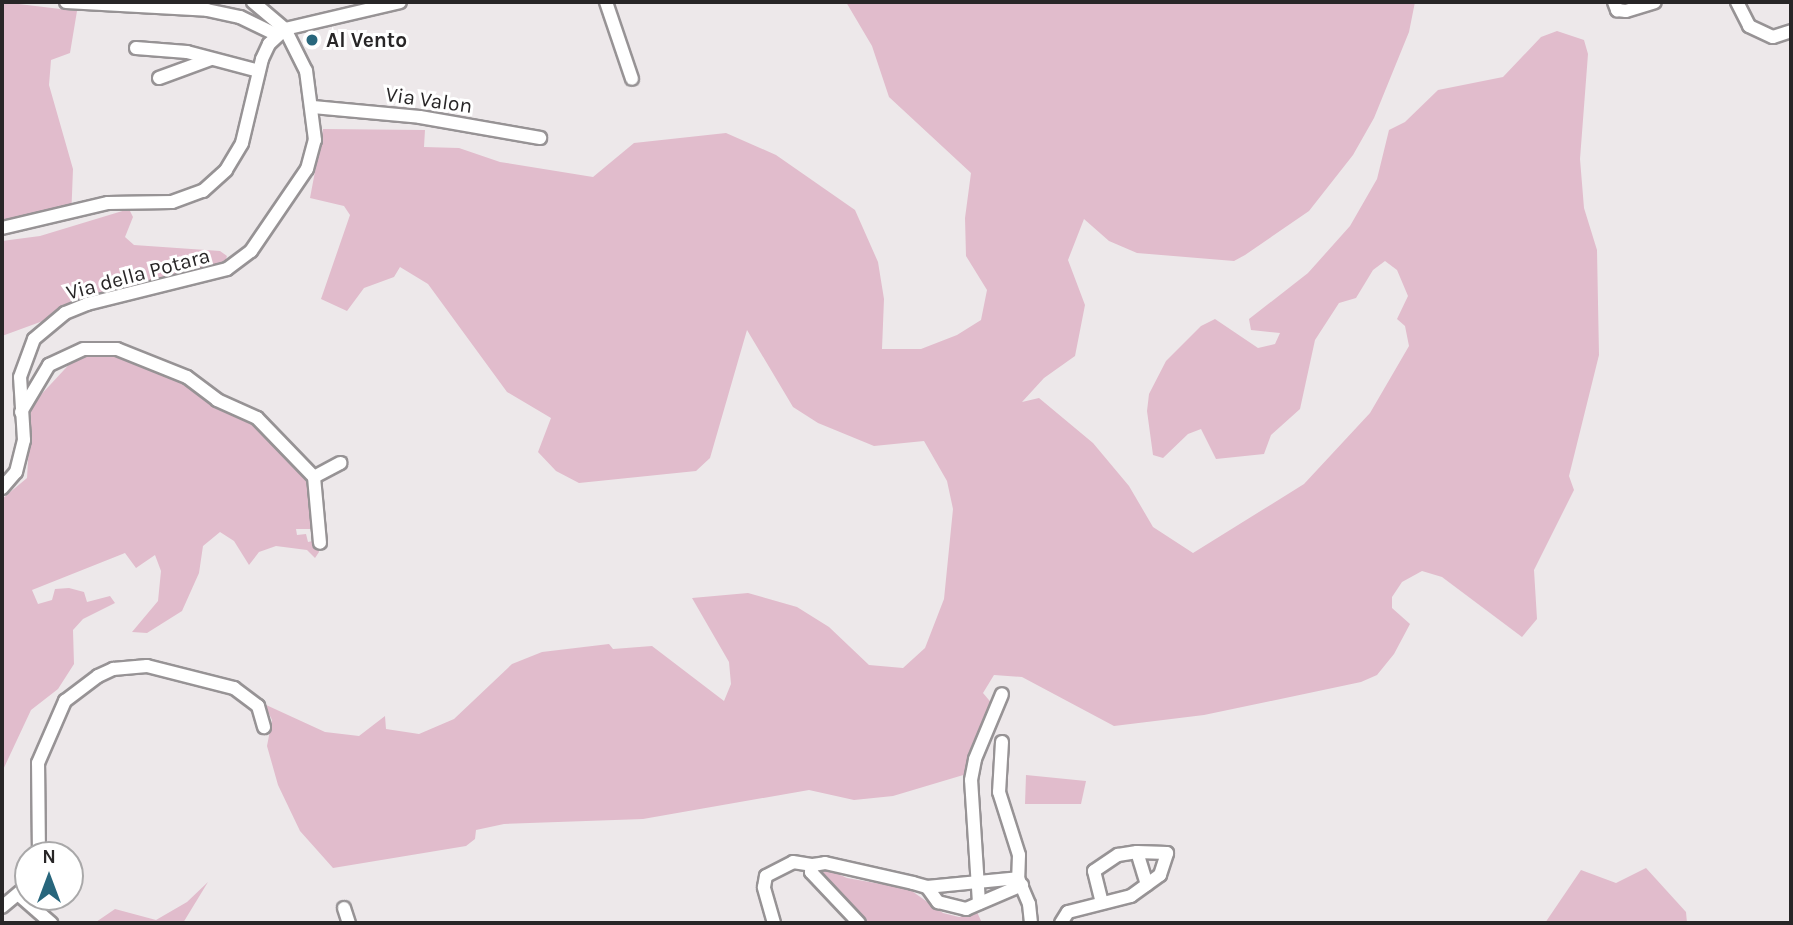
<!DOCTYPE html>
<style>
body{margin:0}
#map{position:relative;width:1793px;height:925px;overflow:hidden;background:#ede8ea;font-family:Karla,sans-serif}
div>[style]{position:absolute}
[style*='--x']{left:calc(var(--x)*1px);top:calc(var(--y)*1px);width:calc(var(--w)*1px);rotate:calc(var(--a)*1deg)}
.green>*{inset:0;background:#e1bccc}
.roads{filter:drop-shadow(2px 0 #979395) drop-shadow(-2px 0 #979395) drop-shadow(0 2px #979395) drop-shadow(0 -2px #979395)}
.minor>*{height:12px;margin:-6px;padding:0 6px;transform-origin:6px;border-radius:6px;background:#fff}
.dots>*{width:19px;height:19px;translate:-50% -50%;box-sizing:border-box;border:4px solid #fff;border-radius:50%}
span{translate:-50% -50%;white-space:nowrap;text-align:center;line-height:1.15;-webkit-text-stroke:6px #fff;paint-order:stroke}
.poi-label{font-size:21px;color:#282627;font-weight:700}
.left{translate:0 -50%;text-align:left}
.street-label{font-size:21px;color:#282627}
.frame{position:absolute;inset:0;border:4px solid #282627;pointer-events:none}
.north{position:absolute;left:14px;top:841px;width:70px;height:70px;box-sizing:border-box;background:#fff;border:2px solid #a9a8a9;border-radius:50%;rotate:0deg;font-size:19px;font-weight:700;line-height:28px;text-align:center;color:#282627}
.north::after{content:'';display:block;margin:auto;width:24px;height:32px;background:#28667c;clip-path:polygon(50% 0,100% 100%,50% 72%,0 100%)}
</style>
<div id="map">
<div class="green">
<i style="clip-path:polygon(2px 2px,77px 11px,70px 53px,51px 60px,49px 85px,73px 169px,71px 220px,2px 234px)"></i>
<i style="clip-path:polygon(846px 2px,1415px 2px,1409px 32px,1374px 118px,1353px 155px,1309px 211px,1245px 255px,1234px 261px,1137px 253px,1109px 241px,1084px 219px,1068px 260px,1085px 305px,1075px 356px,1044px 378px,1022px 402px,1039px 398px,1093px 443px,1129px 486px,1153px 527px,1193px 553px,1304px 484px,1370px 413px,1409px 346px,1405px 326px,1397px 319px,1408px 296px,1397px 270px,1385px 261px,1373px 270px,1356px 298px,1339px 303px,1315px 340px,1300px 409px,1271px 435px,1264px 454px,1216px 459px,1201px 429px,1188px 434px,1163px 458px,1153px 455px,1147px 411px,1149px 394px,1166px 361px,1201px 326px,1215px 319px,1258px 348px,1275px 344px,1280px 333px,1251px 330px,1249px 319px,1308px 273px,1350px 226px,1377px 179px,1389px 130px,1405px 122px,1438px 90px,1503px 77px,1541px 37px,1557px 31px,1584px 40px,1588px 54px,1580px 159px,1584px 208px,1597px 250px,1599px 355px,1569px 476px,1574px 490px,1534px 570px,1537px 619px,1522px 637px,1442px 577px,1422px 571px,1402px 582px,1392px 597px,1392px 608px,1410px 624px,1394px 654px,1377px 675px,1361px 682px,1204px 715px,1114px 726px,1022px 677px,994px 675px,983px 693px,994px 706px,970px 773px,893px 796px,854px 800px,809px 790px,643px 819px,504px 824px,476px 830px,475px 839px,466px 846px,333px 868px,300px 831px,278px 785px,267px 746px,272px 720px,264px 704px,325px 732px,359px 736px,385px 716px,386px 729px,419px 734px,454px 719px,512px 664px,542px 652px,609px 644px,613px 649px,652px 646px,724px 701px,731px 684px,729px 662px,692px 598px,748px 593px,797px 607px,829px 627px,869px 665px,903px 668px,925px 648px,944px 599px,953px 509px,947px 481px,924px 441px,874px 446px,818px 423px,793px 407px,747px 330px,710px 458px,696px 471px,579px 483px,556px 471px,538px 452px,551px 418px,507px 392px,428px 284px,400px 267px,394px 277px,364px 288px,347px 311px,321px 299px,350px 215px,344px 206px,310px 198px,323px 129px,425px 130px,424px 147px,459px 148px,500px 162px,593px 177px,634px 143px,726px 133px,776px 155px,855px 210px,878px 262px,884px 299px,882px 349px,921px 349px,957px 335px,981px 320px,987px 290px,966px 256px,965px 218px,971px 173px,889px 97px,872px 46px)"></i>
<i style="clip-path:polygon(129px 209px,133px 217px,125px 237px,134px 245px,220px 251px,227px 256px,225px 262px,80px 299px,62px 314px,2px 336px,2px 241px,40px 236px)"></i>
<i style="clip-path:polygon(110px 353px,168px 374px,256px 420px,309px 480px,313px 529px,296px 529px,297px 535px,306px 534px,308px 542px,317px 540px,319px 552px,315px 558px,307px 550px,276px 546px,259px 552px,249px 565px,234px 541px,220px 532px,203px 546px,199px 573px,182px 611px,147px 633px,132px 632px,158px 601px,161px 571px,155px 555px,136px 568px,125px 553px,32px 590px,38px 604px,52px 600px,55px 589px,69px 588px,84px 592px,87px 602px,110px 596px,115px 603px,83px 619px,73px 630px,74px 664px,58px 689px,31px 710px,2px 772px,2px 499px,27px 478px,31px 409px,37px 399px,76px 357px)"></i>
<i style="clip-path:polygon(1026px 775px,1086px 781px,1081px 804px,1025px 804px)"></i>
<i style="clip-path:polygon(822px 867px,847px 878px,909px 889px,943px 913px,959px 917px,977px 912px,982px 923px,862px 923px,814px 870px)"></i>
<i style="clip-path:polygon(1646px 868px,1686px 912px,1687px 923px,1545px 923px,1581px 870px,1616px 883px)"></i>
<i style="clip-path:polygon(208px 882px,183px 923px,77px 923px,96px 922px,115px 909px,156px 920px,187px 902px)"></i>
</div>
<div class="roads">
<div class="minor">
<i style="--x:66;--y:2;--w:141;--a:3.2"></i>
<i style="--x:207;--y:10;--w:34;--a:12"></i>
<i style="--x:240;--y:17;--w:41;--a:25.9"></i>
<i style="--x:606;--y:2;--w:81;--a:71.3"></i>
<i style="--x:1614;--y:2;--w:9;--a:69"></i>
<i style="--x:1617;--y:10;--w:9;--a:6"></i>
<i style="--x:1626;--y:11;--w:30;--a:-17"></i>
<i style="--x:1737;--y:2;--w:27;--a:63"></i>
<i style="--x:1749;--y:26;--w:26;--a:25"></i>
<i style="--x:1773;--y:37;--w:19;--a:-18"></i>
<i style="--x:285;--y:29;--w:118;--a:-13.2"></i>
<i style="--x:136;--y:48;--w:51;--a:4.5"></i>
<i style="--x:187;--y:52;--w:74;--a:14.8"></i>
<i style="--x:159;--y:78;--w:55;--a:-20.1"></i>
<i style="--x:313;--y:107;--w:107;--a:5.3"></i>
<i style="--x:420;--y:117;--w:122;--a:9.9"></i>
<i style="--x:2;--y:228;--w:109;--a:-13.3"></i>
<i style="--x:108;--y:203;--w:64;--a:-0.9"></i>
<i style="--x:172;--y:202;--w:33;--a:-20"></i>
<i style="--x:203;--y:191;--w:31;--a:-42"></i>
<i style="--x:226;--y:170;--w:31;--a:-59"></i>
<i style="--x:242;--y:143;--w:86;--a:-76.6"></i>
<i style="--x:262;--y:59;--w:17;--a:-65"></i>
<i style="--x:269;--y:44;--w:22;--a:-43"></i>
<i style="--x:21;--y:412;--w:55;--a:-59.2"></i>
<i style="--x:49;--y:365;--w:38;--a:-25"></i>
<i style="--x:84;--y:349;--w:33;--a:0"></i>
<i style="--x:117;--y:349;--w:75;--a:21.8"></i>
<i style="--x:187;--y:377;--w:38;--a:37"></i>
<i style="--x:217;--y:400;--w:44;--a:24.2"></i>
<i style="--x:257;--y:418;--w:82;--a:46"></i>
<i style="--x:314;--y:477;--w:30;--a:-28"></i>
<i style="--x:314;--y:477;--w:66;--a:84.8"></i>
<i style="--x:2;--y:488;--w:21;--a:-49"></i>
<i style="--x:16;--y:472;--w:33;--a:-76"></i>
<i style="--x:24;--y:440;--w:63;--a:-93.6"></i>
<i style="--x:20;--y:377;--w:40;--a:-69.8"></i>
<i style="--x:34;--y:339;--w:40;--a:-40"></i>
<i style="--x:65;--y:313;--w:24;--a:-22"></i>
<i style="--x:87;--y:304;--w:144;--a:-14"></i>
<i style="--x:227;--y:269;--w:30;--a:-37"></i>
<i style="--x:251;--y:251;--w:99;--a:-55.7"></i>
<i style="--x:307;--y:169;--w:30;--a:-75"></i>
<i style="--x:315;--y:140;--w:70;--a:-97.4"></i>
<i style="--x:306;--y:71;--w:47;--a:-116.6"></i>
<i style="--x:285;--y:29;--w:42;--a:-139.8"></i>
<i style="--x:1002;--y:742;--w:50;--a:93.4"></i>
<i style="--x:999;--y:792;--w:66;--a:72.4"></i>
<i style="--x:1019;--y:855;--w:23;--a:92"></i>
<i style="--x:39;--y:855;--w:92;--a:-90.6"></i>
<i style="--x:38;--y:763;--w:68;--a:-66.5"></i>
<i style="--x:65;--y:701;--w:41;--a:-37.1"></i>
<i style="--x:98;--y:676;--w:17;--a:-25"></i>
<i style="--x:113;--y:669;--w:34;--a:-5"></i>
<i style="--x:147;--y:666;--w:90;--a:14.2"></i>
<i style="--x:234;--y:688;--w:30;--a:37"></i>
<i style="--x:258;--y:706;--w:22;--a:74"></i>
<i style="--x:927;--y:887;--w:91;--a:-5.6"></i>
<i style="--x:1018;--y:878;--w:28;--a:67"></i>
<i style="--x:1029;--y:904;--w:19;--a:84"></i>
<i style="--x:19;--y:895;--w:43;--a:41.2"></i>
<i style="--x:979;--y:903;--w:123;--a:-93.7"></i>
<i style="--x:971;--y:780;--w:21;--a:-79"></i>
<i style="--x:975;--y:759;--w:70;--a:-67.4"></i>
<i style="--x:1102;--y:903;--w:33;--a:-104"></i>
<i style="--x:1094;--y:871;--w:29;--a:-34"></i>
<i style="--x:1118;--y:855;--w:19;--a:-9"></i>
<i style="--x:1137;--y:852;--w:34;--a:73"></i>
<i style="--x:2;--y:907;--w:34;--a:-40"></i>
<i style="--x:344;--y:908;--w:16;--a:72"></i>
<i style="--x:774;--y:923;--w:37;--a:-106"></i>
<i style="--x:764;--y:887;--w:11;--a:-80"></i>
<i style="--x:766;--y:876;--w:30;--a:-27"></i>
<i style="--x:793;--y:862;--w:20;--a:9"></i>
<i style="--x:859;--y:923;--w:70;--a:-133.3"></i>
<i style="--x:811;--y:872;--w:7;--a:-74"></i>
<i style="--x:813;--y:865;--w:12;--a:-9"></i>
<i style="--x:825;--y:863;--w:90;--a:12.8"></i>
<i style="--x:913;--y:883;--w:15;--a:16"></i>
<i style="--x:927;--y:887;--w:19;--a:54"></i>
<i style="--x:938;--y:902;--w:29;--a:14"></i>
<i style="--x:966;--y:909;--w:61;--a:-23.2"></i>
<i style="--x:1061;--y:923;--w:13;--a:-58"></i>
<i style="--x:1068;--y:912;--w:65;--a:-14.3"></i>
<i style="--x:1131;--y:896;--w:36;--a:-36"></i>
<i style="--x:1160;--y:875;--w:23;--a:-72"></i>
<i style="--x:1167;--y:853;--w:30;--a:-178"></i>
</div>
</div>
<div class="dots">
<i style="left:312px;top:40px;background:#28667c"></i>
</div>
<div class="poi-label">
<span class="left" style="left:326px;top:40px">Al Vento</span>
</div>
<div class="street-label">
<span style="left:429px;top:100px;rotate:8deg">Via Valon</span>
<span style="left:138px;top:274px;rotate:-15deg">Via della Potara</span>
</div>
<div class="frame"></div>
<div class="north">N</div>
</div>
